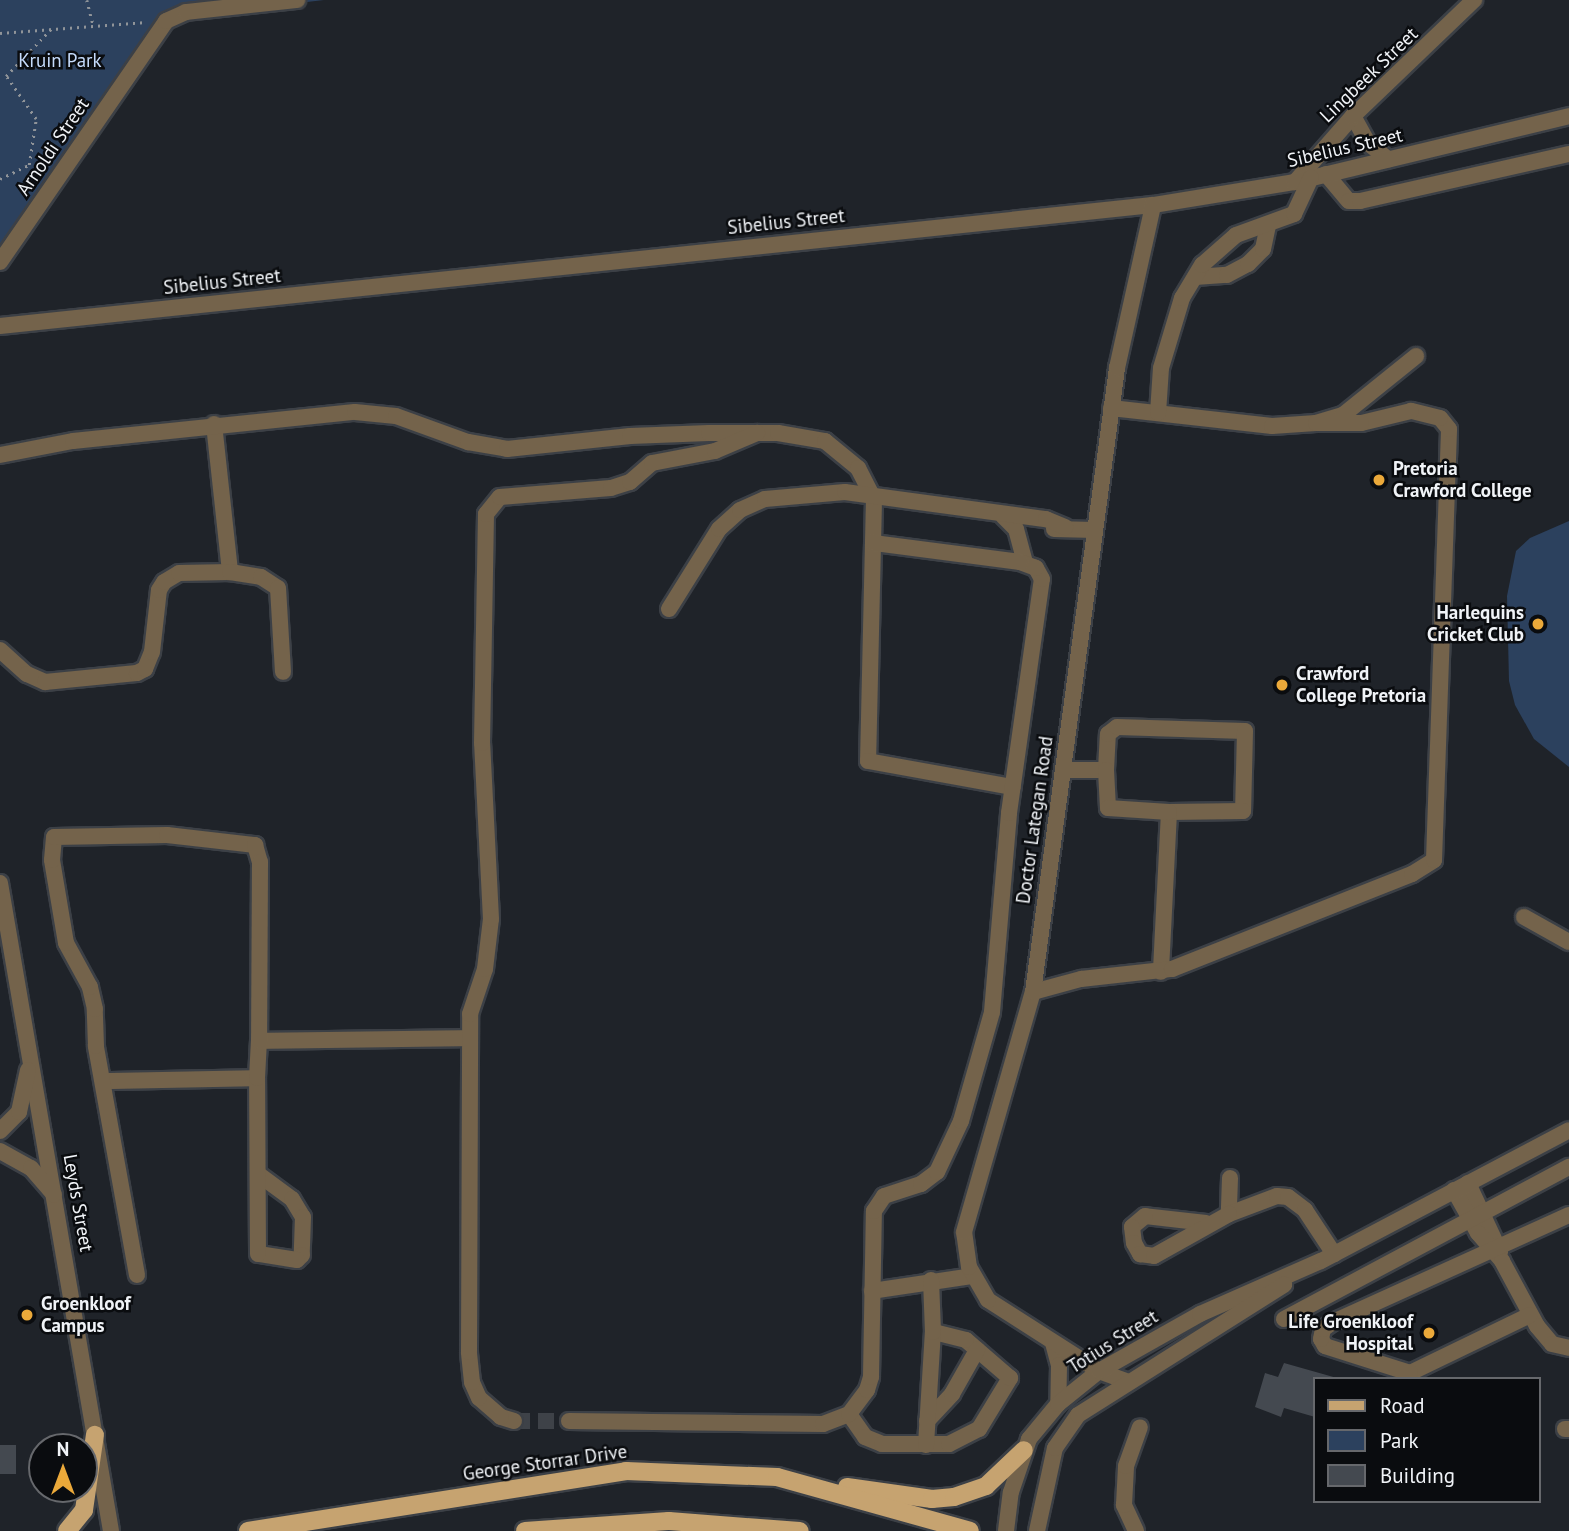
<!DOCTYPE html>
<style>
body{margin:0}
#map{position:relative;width:1569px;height:1531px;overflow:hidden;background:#1f2329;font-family:"PT Sans",sans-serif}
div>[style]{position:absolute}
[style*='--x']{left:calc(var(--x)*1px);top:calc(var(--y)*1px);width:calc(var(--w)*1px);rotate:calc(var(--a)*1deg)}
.green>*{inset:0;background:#2c415e}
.building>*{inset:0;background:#444950;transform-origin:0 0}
.minor-tunnel>*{height:16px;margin-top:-8px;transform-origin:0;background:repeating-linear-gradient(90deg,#3e4248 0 16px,transparent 0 24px)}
.path>*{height:2.5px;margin-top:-1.25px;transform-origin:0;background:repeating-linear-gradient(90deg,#909499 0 2px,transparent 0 7px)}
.roads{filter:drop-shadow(2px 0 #3c4046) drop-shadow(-2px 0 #3c4046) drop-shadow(0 2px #3c4046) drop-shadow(0 -2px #3c4046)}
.minor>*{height:16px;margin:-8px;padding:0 8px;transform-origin:8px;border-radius:8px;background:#74634b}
.major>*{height:18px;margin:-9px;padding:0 9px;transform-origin:9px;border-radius:9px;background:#c6a370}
.dots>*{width:19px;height:19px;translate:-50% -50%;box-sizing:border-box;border:4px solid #0a0c0f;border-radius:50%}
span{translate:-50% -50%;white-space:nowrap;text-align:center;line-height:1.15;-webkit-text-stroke:5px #0a0c0f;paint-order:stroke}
.park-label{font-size:19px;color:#c6dcfc}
.street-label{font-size:19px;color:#f0f3f7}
.poi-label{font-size:19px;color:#f0f3f7;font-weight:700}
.left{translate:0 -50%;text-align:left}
.right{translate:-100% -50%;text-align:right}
.legend{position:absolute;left:1313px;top:1377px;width:228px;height:126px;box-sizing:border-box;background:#0a0c0f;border:2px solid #66686c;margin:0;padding:9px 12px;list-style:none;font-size:21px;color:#f0f3f7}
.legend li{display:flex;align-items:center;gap:14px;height:35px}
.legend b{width:35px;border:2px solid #66686c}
.north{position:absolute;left:28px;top:1433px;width:70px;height:70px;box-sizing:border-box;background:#0a0c0f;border:2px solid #66686c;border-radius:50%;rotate:0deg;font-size:19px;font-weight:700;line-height:28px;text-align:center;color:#f0f3f7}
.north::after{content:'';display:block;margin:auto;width:24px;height:32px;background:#eba93a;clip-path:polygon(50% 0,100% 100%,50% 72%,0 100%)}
</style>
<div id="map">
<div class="green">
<i style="clip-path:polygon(0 0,324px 0,162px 19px,0 253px)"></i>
<i style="clip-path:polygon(1569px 521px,1569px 767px,1534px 739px,1515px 705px,1509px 681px,1507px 596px,1516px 551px,1530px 538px)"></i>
</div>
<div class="building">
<i style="clip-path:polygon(1284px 1363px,1337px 1378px,1315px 1379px,1315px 1417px,1284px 1408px,1281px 1417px,1255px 1407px,1265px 1373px,1278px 1377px)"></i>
<i style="left:0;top:1445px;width:16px;height:29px"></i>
</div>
<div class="minor-tunnel">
<i style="--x:514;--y:1421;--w:55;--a:0"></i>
</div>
<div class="path">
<i style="--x:87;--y:0;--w:25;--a:76"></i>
<i style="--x:0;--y:33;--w:147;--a:-4.3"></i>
<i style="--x:0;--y:179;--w:32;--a:-26"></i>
<i style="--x:29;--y:165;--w:47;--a:-81.3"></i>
<i style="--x:36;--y:119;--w:52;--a:-124.9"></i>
<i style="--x:6;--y:76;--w:66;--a:-46.2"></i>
</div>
<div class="roads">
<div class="minor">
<i style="--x:1353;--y:116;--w:31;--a:61"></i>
<i style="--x:1368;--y:143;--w:26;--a:39"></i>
<i style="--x:1326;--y:174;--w:35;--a:50"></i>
<i style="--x:1349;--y:201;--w:11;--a:0"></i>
<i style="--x:1360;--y:201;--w:214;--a:-12.7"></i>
<i style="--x:1295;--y:182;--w:88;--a:-48.7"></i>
<i style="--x:1353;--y:116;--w:168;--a:-43.8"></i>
<i style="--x:0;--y:262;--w:293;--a:-55.4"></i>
<i style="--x:166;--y:21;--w:22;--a:-24"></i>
<i style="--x:186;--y:12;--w:112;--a:-6.2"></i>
<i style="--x:1195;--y:277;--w:32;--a:-4"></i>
<i style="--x:1227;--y:275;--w:24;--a:-28"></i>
<i style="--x:1248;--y:264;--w:21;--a:-45"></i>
<i style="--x:1263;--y:249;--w:24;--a:-78"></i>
<i style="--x:0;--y:326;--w:1159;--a:-5.99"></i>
<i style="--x:1153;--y:205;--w:144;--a:-9.2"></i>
<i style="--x:1295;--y:182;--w:282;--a:-13.5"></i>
<i style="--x:1111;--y:408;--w:162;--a:6.4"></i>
<i style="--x:1272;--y:426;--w:44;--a:-3.9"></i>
<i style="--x:1316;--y:423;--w:28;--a:-17"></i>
<i style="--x:1343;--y:415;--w:94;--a:-38.9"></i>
<i style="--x:1158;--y:413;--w:45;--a:-86.2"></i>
<i style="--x:1161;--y:368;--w:73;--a:-73.3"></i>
<i style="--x:1182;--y:298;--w:39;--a:-59"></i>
<i style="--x:1202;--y:265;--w:45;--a:-41.4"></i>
<i style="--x:1236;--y:235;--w:62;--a:-19.9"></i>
<i style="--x:1294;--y:214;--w:40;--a:-65"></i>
<i style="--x:214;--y:424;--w:149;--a:83.8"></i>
<i style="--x:0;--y:455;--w:74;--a:-10.9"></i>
<i style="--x:73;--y:441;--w:283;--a:-5.9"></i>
<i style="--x:355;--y:412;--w:41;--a:5.6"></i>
<i style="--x:396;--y:416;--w:77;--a:19.9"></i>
<i style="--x:468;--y:442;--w:40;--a:10"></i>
<i style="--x:507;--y:449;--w:124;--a:-6"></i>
<i style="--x:630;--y:436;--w:79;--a:-2.2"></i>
<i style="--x:709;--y:433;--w:69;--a:0"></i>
<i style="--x:778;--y:433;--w:48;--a:9.7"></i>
<i style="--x:825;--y:441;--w:43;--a:39.3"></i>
<i style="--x:858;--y:468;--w:35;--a:63"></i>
<i style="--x:874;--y:499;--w:262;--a:91.3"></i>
<i style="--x:868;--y:761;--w:147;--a:10.2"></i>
<i style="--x:1003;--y:516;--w:18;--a:45"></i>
<i style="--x:1016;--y:529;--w:35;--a:75"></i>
<i style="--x:1054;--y:529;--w:41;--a:1.4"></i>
<i style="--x:669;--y:609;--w:94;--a:-58"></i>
<i style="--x:719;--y:529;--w:28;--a:-42"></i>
<i style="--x:740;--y:510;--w:27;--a:-24"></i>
<i style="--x:765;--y:499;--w:80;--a:-5"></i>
<i style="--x:845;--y:492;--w:203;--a:7.7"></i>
<i style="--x:1046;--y:519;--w:21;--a:23"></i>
<i style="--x:0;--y:650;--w:36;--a:42"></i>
<i style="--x:27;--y:674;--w:20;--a:24"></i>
<i style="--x:45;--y:682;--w:92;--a:-5.6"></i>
<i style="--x:137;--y:673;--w:9;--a:-27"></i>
<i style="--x:145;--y:669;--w:18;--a:-68"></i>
<i style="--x:152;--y:652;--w:62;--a:-83.6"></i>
<i style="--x:159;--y:590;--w:9;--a:-58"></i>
<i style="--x:164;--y:582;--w:17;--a:-31"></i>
<i style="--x:179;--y:573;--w:51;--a:-1.1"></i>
<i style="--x:230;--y:572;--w:31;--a:9"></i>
<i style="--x:261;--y:577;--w:20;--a:33"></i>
<i style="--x:278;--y:588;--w:84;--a:86.6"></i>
<i style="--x:1063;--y:770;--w:43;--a:0"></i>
<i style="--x:1106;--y:770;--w:36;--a:-87"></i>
<i style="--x:1108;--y:734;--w:11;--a:-38"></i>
<i style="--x:1117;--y:727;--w:128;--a:1.8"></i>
<i style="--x:1245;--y:731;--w:80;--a:91.4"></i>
<i style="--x:1243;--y:811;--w:74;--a:179.2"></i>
<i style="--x:1169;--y:812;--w:160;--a:92.9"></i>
<i style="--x:1106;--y:770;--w:38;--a:87"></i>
<i style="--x:1108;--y:808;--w:61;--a:3.8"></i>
<i style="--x:0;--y:883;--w:657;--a:80.28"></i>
<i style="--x:1524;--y:917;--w:51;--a:29.1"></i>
<i style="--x:1033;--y:992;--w:50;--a:-15.2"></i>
<i style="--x:1081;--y:979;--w:92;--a:-6.3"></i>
<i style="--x:1172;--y:969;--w:258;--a:-21.6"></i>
<i style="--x:1412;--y:874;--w:26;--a:-32"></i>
<i style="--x:1434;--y:860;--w:431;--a:-88"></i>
<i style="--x:1449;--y:429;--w:14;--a:-129"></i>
<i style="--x:1440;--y:418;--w:30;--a:-166"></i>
<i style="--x:1411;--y:411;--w:51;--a:166.5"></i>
<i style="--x:1361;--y:423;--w:45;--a:180"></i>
<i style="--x:106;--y:1081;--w:151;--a:-1.1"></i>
<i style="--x:0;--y:1131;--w:27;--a:-45"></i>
<i style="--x:19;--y:1112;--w:43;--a:-77.9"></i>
<i style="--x:0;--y:1151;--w:35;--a:29"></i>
<i style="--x:31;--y:1168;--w:35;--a:49"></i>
<i style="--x:258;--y:1174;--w:42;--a:36.3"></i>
<i style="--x:292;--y:1199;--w:21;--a:59"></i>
<i style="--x:303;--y:1217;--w:38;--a:92"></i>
<i style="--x:302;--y:1255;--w:7;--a:135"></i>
<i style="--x:297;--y:1260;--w:39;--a:-171"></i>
<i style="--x:258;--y:1254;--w:176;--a:-90.3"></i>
<i style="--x:257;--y:1078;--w:37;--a:-87"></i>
<i style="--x:259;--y:1041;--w:211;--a:-0.8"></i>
<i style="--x:1230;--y:1178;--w:36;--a:92"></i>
<i style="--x:1229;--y:1214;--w:51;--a:-20.6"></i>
<i style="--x:1277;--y:1196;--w:11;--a:5"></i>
<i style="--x:1288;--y:1197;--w:21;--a:37"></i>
<i style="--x:1305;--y:1210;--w:53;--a:56.6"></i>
<i style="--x:1468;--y:1183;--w:76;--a:65.1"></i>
<i style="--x:1454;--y:1190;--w:49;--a:60.8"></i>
<i style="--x:1478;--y:1233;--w:37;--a:49"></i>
<i style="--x:1502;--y:1261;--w:74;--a:61.7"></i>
<i style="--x:1537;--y:1326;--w:23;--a:50"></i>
<i style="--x:1552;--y:1344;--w:17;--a:13"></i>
<i style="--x:1206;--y:1223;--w:61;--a:-173.5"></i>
<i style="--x:1145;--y:1216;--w:17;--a:140"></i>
<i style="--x:1132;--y:1227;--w:16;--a:83"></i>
<i style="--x:1134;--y:1243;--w:13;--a:61"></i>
<i style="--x:1140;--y:1254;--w:14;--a:8"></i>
<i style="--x:1154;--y:1256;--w:86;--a:-29.2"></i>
<i style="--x:137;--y:1275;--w:233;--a:-100.2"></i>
<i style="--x:96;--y:1046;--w:37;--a:-92"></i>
<i style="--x:95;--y:1009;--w:23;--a:-103"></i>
<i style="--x:90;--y:987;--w:50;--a:-118.6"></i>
<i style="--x:66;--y:943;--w:84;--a:-99.6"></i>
<i style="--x:52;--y:860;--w:23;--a:-85"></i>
<i style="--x:54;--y:837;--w:113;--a:-1"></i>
<i style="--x:167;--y:835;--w:89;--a:6.5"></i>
<i style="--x:255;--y:845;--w:18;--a:74"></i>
<i style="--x:260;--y:862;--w:179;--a:90.3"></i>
<i style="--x:872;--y:1291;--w:101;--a:-8.5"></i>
<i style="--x:1530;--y:1315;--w:133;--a:154.2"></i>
<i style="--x:1410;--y:1373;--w:89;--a:-162.4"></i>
<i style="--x:1325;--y:1346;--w:8;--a:-120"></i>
<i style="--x:1321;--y:1339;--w:10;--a:-79"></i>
<i style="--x:1323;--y:1329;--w:12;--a:-35"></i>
<i style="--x:1333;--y:1322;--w:259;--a:-24.4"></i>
<i style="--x:1284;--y:1319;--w:323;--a:-28.1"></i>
<i style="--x:1053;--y:1343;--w:23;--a:75"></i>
<i style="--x:1059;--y:1365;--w:39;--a:91"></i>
<i style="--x:1126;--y:1381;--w:29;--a:-160"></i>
<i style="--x:1099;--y:1371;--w:132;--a:-147.4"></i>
<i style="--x:988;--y:1300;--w:38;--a:-120"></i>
<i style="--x:969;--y:1267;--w:35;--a:-98"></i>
<i style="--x:964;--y:1232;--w:250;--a:-74"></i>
<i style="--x:1033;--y:992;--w:630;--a:-82.33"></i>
<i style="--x:1117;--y:368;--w:167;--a:-77.5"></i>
<i style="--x:849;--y:1414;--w:28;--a:55"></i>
<i style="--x:865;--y:1437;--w:18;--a:22"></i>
<i style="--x:882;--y:1444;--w:67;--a:0"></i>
<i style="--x:949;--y:1444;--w:34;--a:-27"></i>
<i style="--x:979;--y:1429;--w:60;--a:-58.7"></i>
<i style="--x:1010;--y:1378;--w:58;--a:-139.2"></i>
<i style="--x:966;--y:1340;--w:34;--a:-166"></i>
<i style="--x:514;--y:1421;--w:14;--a:-163"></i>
<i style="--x:501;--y:1417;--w:29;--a:-139"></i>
<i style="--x:479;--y:1398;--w:17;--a:-114"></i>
<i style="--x:472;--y:1382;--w:30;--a:-96"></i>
<i style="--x:469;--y:1352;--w:338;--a:-89.8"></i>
<i style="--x:470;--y:1014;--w:47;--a:-71.6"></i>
<i style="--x:485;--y:969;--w:50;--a:-83.2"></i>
<i style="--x:491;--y:919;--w:176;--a:-92.9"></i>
<i style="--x:482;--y:743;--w:229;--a:-89"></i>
<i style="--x:486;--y:514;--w:22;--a:-51"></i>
<i style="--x:500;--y:497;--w:111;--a:-4.6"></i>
<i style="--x:611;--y:488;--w:20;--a:-18"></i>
<i style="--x:630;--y:482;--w:29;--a:-41"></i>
<i style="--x:652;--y:463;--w:64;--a:-10.8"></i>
<i style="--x:715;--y:451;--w:46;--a:-23.2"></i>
<i style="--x:569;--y:1421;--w:254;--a:0.7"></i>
<i style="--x:823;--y:1424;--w:28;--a:-21"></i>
<i style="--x:849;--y:1414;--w:30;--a:-53"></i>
<i style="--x:867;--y:1390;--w:14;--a:-73"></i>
<i style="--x:871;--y:1377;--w:166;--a:-89"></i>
<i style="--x:874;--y:1211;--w:18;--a:-56"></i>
<i style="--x:884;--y:1196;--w:39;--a:-18"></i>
<i style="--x:921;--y:1184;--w:20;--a:-37"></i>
<i style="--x:937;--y:1172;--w:56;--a:-64.8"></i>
<i style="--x:961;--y:1121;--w:113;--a:-74.1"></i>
<i style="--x:992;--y:1012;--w:200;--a:-85.1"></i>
<i style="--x:1009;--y:813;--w:236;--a:-82"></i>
<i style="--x:1042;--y:579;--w:13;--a:-119"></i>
<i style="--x:1036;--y:568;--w:17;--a:-159"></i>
<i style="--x:1020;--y:562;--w:148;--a:-172.6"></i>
<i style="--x:927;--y:1421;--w:37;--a:-47"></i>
<i style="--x:952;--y:1394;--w:51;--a:-60.4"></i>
<i style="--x:1565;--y:1429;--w:4;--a:0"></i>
<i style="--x:926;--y:1445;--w:113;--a:-86.5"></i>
<i style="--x:933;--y:1332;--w:52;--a:-92.2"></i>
<i style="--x:1006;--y:1531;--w:39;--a:-83"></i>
<i style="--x:1011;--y:1492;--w:56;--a:-71.2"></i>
<i style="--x:1029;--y:1439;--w:45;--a:-50.4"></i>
<i style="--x:1058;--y:1404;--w:53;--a:-38.8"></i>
<i style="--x:1099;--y:1371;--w:116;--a:-29.4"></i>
<i style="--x:1200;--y:1314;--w:132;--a:-23.7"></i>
<i style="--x:1321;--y:1261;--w:280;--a:-27.8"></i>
<i style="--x:1037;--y:1531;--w:85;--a:-77.8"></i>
<i style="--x:1055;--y:1448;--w:40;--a:-55.1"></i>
<i style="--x:1078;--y:1415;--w:244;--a:-32.3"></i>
<i style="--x:1136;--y:1531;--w:29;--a:-115"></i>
<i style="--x:1124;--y:1505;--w:39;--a:-87"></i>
<i style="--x:1126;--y:1466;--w:41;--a:-70.3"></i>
</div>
<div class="major">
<i style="--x:847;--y:1487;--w:86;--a:8"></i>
<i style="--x:932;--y:1499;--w:22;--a:-5"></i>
<i style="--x:954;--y:1497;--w:34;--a:-19"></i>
<i style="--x:986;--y:1486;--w:52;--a:-43.5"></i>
<i style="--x:67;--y:1531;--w:27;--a:-51"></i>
<i style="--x:84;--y:1510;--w:76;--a:-81.7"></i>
<i style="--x:248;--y:1531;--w:383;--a:-9"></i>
<i style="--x:626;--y:1471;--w:151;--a:2.3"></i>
<i style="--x:777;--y:1477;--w:200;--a:15.6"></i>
<i style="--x:525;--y:1531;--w:144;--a:-4"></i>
<i style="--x:669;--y:1521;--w:131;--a:4.4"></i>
</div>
</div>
<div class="dots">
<i style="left:1379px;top:480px;background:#eba93a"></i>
<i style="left:1538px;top:624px;background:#eba93a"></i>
<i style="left:1282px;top:685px;background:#eba93a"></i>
<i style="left:27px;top:1315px;background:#eba93a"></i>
<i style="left:1429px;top:1333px;background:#eba93a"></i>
</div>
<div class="park-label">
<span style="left:60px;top:61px">Kruin Park</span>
</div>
<div class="street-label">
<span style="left:1369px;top:75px;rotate:-44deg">Lingbeek Street</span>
<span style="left:53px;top:147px;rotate:-56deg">Arnoldi Street</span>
<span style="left:1345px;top:148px;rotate:-13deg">Sibelius Street</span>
<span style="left:786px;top:222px;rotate:-6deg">Sibelius Street</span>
<span style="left:222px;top:282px;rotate:-6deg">Sibelius Street</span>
<span style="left:1035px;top:820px;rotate:-82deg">Doctor Lategan Road</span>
<span style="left:78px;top:1203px;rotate:80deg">Leyds Street</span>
<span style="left:1113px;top:1342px;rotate:-32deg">Totius Street</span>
<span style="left:545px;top:1463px;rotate:-8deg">George Storrar Drive</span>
</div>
<div class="poi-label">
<span class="left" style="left:1393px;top:480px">Pretoria<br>Crawford College</span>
<span class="right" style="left:1524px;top:624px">Harlequins<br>Cricket Club</span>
<span class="left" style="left:1296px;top:685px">Crawford<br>College Pretoria</span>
<span class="left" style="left:41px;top:1315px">Groenkloof<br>Campus</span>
<span class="right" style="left:1413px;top:1333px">Life Groenkloof<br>Hospital</span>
</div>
<ul class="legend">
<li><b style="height:9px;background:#c6a370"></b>Road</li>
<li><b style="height:19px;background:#2c415e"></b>Park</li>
<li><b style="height:19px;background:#444950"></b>Building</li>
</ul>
<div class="north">N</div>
</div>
